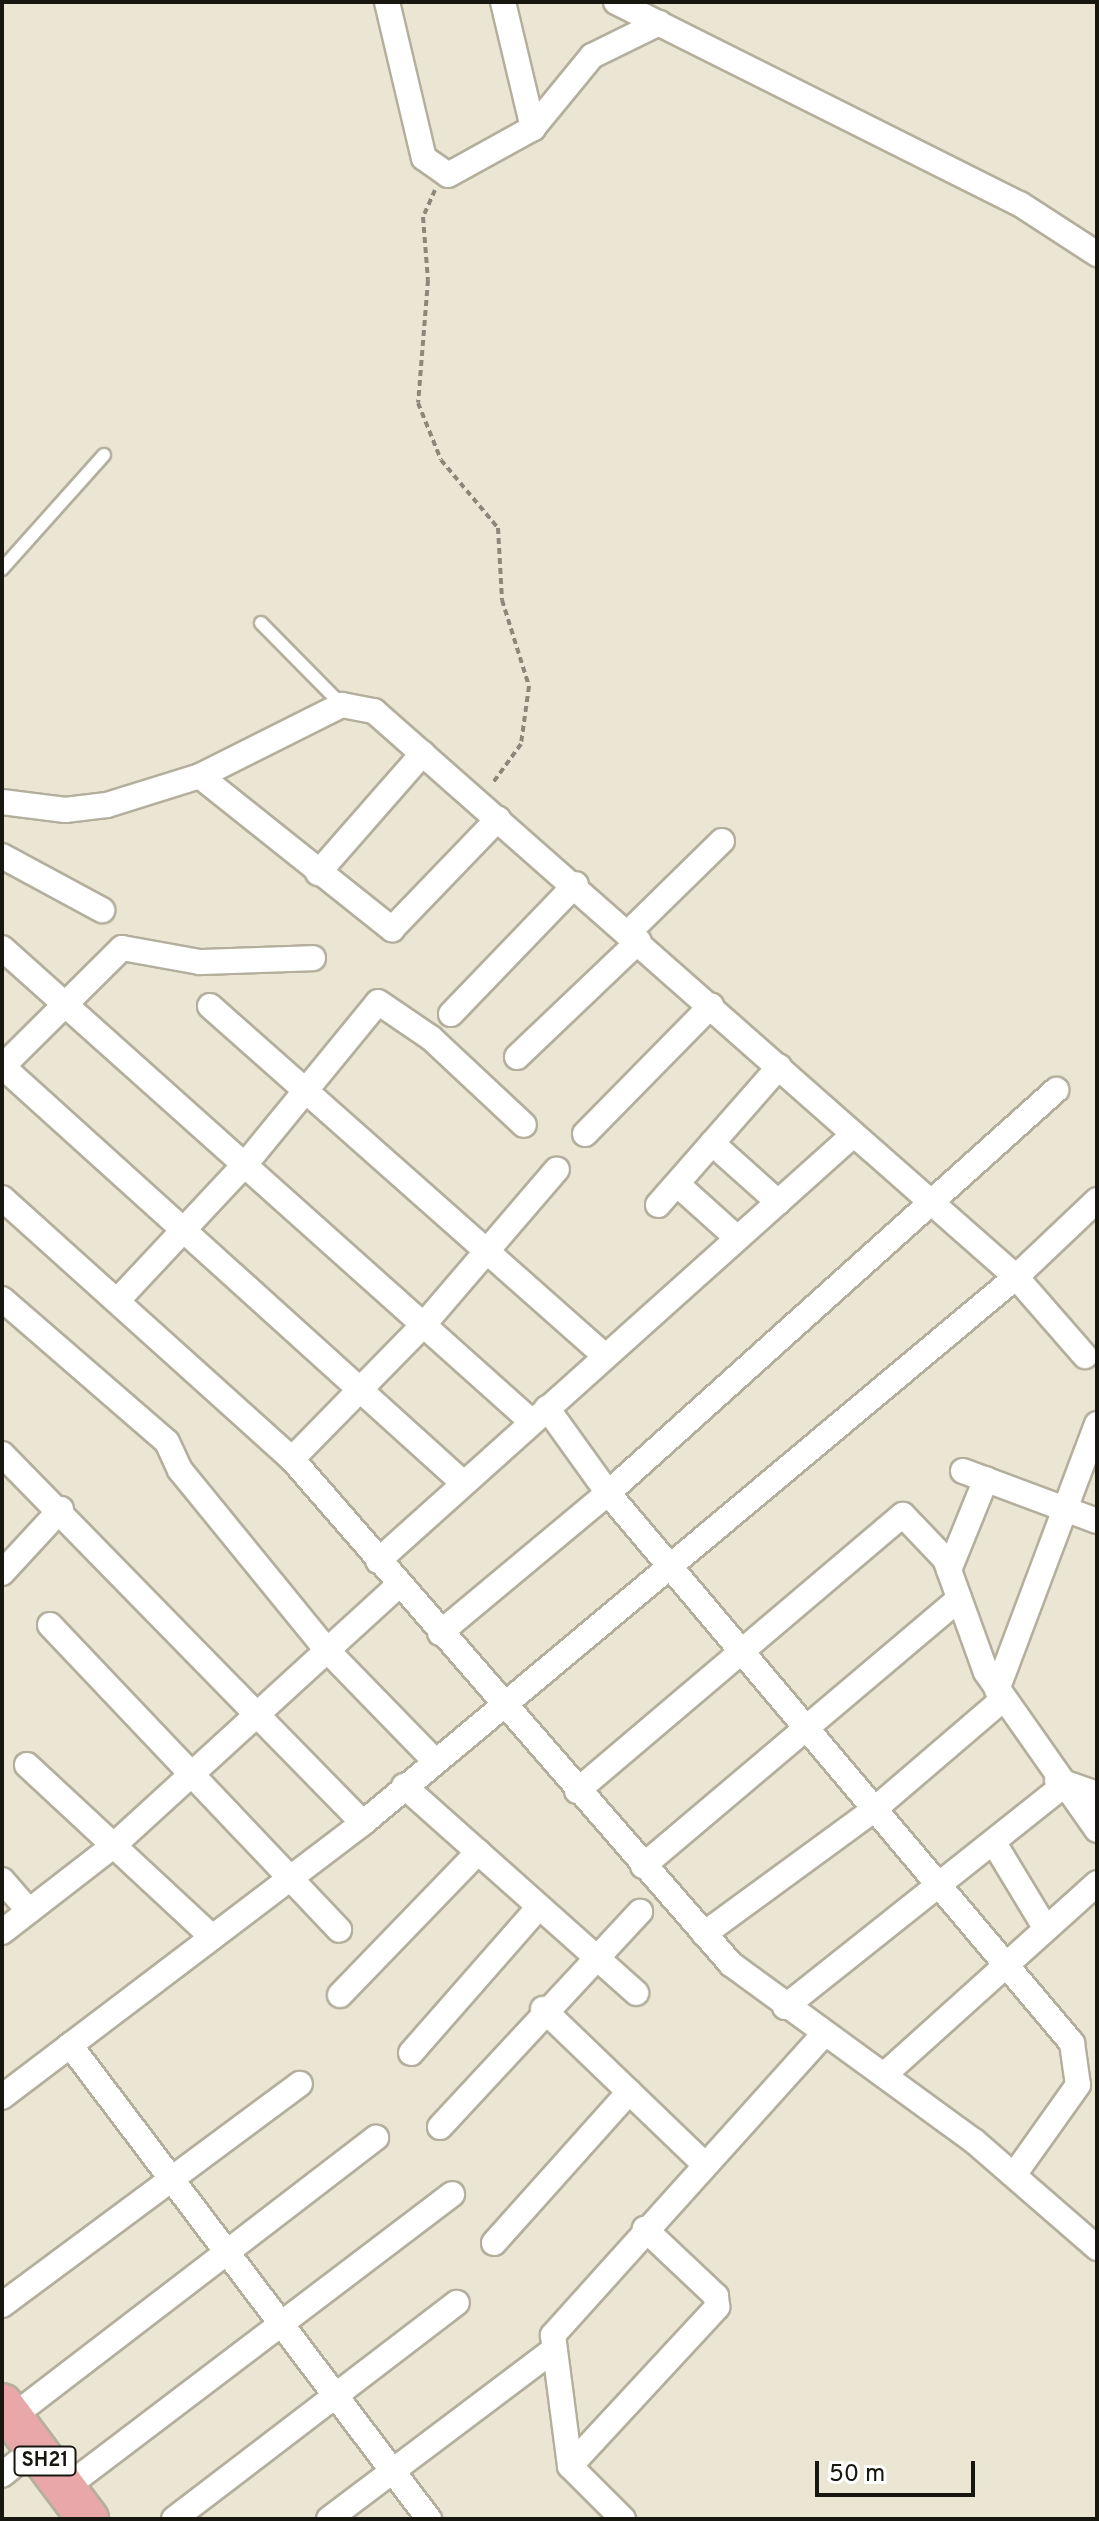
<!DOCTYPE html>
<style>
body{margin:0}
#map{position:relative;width:1099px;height:2521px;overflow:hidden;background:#ebe6d3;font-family:Overpass,sans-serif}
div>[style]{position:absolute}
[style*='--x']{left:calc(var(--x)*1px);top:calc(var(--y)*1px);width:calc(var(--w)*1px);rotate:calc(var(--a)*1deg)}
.path>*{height:4px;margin-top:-2px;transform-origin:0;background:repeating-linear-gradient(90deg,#8b877a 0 6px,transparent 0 10px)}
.roads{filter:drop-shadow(2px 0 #b4af9d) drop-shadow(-2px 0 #b4af9d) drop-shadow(0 2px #b4af9d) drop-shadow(0 -2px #b4af9d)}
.service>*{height:12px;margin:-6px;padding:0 6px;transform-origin:6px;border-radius:6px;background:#fff}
.minor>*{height:24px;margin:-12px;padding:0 12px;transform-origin:12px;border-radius:12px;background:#fff}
.primary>*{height:40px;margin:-20px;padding:0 20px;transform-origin:20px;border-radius:20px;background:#e9a7a9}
span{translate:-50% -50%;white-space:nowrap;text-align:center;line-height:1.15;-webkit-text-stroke:6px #fff;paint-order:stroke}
.shield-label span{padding:2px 6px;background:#fff;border:2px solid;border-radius:6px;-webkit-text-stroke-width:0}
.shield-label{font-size:20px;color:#17160f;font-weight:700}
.frame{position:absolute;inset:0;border:4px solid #17160f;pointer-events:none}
.scale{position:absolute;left:815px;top:2461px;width:160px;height:36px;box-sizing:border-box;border:4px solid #17160f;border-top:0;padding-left:10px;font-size:24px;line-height:28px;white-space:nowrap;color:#17160f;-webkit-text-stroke:6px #fff;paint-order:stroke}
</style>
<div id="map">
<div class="path">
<i style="--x:435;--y:190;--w:30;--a:114"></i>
<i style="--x:423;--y:217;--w:63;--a:85.5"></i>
<i style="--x:428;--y:280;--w:123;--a:94.6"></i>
<i style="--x:418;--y:403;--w:61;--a:68"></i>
<i style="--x:441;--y:460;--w:89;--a:50"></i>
<i style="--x:498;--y:528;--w:72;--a:86.8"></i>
<i style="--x:502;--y:600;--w:90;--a:72.6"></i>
<i style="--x:529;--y:686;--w:59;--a:97.9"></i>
<i style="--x:521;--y:744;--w:49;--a:125.9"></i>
</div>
<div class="roads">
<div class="service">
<i style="--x:2;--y:569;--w:153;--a:-48.2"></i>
<i style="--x:261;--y:623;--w:115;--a:45.4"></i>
</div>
<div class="minor">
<i style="--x:387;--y:2;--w:160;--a:76.7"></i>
<i style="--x:424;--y:158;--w:29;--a:35"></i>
<i style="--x:448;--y:175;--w:97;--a:-28.9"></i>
<i style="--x:533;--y:128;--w:93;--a:-50.7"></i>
<i style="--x:592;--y:56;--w:75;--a:-26.2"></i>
<i style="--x:503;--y:2;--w:130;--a:76.6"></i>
<i style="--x:616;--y:2;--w:452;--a:26.6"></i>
<i style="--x:1020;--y:204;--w:92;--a:33"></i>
<i style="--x:200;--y:776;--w:246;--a:38.6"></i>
<i style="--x:392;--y:929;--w:153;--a:-46.1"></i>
<i style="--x:2;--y:802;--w:64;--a:7.2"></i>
<i style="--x:65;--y:810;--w:42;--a:-6.8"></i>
<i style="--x:107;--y:805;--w:97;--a:-17.3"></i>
<i style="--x:200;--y:776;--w:159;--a:-26.6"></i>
<i style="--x:342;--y:705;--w:33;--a:11"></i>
<i style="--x:374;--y:711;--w:856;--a:41.4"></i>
<i style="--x:1016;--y:1277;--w:105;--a:48.9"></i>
<i style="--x:2;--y:856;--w:114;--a:28.4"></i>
<i style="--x:318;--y:873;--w:159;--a:-48.8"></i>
<i style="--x:629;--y:932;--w:130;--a:-44.4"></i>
<i style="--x:2;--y:948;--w:711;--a:41.81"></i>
<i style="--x:210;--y:1006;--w:528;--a:41.54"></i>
<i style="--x:451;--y:1014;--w:180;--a:-46.1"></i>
<i style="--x:517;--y:1057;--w:168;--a:-43.6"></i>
<i style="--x:2;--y:1066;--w:619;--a:42.12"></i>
<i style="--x:2;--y:1067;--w:169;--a:-44.8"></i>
<i style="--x:122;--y:948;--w:79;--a:10.2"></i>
<i style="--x:200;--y:962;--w:113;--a:-2"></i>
<i style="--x:585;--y:1134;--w:180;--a:-45.5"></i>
<i style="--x:712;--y:1143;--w:89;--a:41.8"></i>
<i style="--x:677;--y:1184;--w:81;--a:42"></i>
<i style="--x:2;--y:1198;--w:390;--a:42"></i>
<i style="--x:292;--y:1459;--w:669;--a:49"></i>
<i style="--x:731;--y:1964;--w:301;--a:36.1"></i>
<i style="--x:974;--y:2141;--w:163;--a:41"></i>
<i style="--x:658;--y:1205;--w:184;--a:-48.8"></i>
<i style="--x:2;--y:1299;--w:218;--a:40.9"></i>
<i style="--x:167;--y:1442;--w:31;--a:65"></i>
<i style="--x:180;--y:1470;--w:232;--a:50.8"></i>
<i style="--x:327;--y:1650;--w:155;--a:45.8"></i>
<i style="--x:117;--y:1301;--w:192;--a:-46.9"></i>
<i style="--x:248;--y:1161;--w:205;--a:-50.7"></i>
<i style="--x:378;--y:1002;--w:64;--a:34.2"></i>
<i style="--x:431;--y:1038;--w:127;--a:43.1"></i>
<i style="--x:547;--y:1408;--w:105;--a:54.3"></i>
<i style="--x:608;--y:1493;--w:720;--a:49.85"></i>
<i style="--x:1072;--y:2043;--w:42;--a:81.9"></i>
<i style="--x:1078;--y:2085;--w:110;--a:125.4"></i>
<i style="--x:2;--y:1454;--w:516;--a:45.63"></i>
<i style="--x:292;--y:1459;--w:192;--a:-45.6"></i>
<i style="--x:426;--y:1322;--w:201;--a:-49.4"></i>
<i style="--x:963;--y:1471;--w:143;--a:20.5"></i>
<i style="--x:378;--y:1561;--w:639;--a:-41.89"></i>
<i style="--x:949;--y:1570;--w:98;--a:-67.9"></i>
<i style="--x:2;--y:1573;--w:87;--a:-47.3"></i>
<i style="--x:50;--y:1625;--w:420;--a:46.5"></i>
<i style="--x:440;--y:1633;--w:219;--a:-39.8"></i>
<i style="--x:608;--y:1493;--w:603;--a:-41.97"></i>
<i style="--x:997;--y:1690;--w:284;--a:-69.4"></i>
<i style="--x:27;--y:1765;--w:253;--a:42.9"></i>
<i style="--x:1057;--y:1780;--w:42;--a:19.3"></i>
<i style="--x:404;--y:1786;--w:311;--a:41.7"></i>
<i style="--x:577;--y:1791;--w:427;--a:-40.3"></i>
<i style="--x:903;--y:1515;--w:61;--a:46.3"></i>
<i style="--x:945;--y:1559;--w:120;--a:70.1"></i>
<i style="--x:986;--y:1672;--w:193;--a:54.9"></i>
<i style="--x:994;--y:1843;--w:100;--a:58.8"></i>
<i style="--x:643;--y:1866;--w:414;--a:-40.2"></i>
<i style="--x:2;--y:1880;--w:41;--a:48.9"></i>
<i style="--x:2;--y:1932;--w:140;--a:-37.8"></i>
<i style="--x:113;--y:1846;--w:387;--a:-42.4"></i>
<i style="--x:704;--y:1934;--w:213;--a:-36.2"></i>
<i style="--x:876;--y:1808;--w:167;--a:-40.6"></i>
<i style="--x:340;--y:1995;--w:199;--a:-46"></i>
<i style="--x:785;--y:2007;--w:354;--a:-38.5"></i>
<i style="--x:543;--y:2009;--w:223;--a:43.9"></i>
<i style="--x:70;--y:2045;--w:595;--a:52.86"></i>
<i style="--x:411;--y:2053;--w:194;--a:-48.8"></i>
<i style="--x:884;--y:2075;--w:287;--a:-42"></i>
<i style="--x:2;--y:2097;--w:453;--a:-37.2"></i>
<i style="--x:363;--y:1823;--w:851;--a:-39.9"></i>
<i style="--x:1016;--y:1277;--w:112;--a:-43.5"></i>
<i style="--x:440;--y:2127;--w:294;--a:-47.1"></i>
<i style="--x:494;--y:2243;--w:203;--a:-48.2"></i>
<i style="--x:2;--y:2305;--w:371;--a:-36.6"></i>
<i style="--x:12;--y:2417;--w:459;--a:-37.5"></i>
<i style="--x:570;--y:2466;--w:217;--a:-47.2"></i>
<i style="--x:717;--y:2307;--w:11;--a:-95"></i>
<i style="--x:716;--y:2296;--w:98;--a:-136.7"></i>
<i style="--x:2;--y:2475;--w:22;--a:-39"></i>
<i style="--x:65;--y:2488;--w:486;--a:-37.2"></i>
<i style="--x:174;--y:2519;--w:356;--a:-37.4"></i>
<i style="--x:329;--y:2519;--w:279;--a:-37"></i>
<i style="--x:623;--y:2519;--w:75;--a:-135"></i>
<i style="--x:570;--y:2466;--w:132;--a:-97.4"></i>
<i style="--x:553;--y:2335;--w:405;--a:-48"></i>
</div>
<div class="primary">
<i style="--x:2;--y:2404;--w:144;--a:53.2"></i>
</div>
</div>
<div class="shield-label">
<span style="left:45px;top:2461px">SH21</span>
</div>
<div class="frame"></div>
<div class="scale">50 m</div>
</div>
